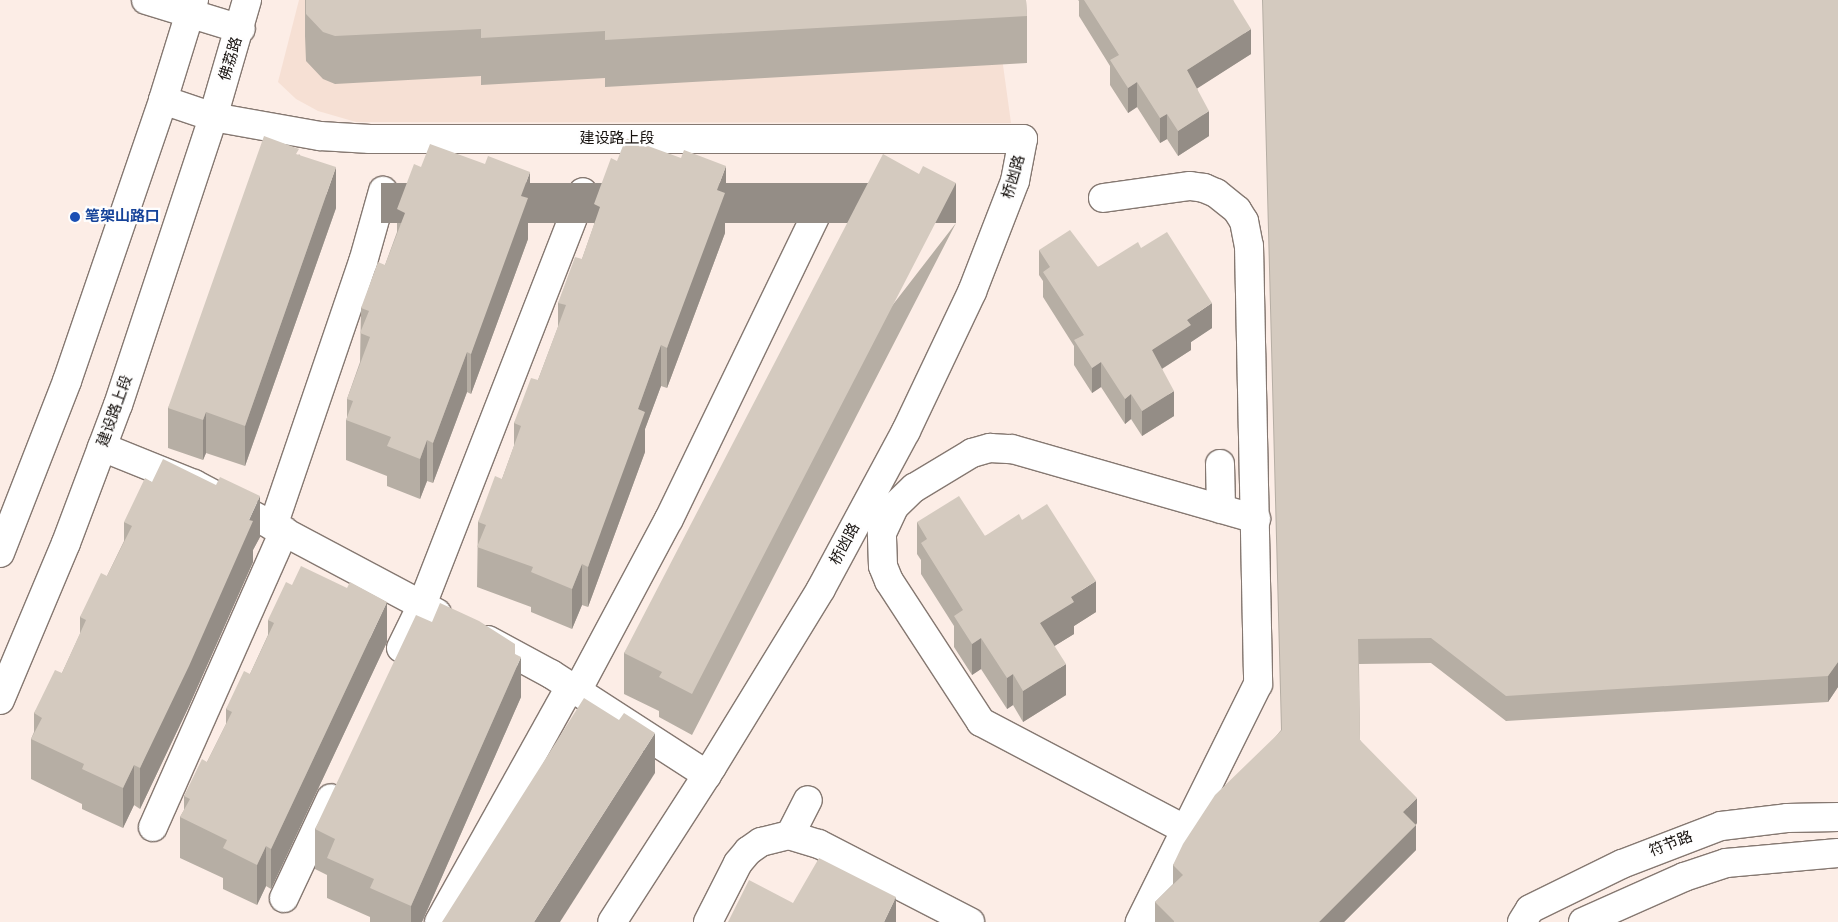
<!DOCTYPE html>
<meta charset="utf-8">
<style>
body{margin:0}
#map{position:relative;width:1838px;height:922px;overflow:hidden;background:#fcede6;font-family:Roboto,"Noto Sans SC",sans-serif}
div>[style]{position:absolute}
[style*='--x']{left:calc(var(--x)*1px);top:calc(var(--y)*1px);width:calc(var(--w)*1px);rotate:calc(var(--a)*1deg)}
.built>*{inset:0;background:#f6e0d4}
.roads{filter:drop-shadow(1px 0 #857871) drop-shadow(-1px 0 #857871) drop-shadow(0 1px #857871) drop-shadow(0 -1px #857871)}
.minor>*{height:28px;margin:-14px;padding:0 14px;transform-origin:14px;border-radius:14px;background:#fff}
.major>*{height:28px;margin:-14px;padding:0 14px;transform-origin:14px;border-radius:14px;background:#fff}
.wall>*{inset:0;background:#b6aea4}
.shaded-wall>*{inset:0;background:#948d86;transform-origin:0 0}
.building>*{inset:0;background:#d4cabf}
.dots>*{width:14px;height:14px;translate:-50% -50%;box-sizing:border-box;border:2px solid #fefefe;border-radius:50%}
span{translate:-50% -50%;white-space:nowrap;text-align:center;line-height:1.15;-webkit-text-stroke:4.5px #fefefe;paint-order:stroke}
.street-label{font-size:15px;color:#16110e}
.transit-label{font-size:15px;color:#164399;font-weight:700}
.left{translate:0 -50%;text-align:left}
</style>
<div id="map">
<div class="built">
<i style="clip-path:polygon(299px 0,994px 0,1011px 123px,356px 122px,318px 111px,296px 99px,278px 82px)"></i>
</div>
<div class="roads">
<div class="minor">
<i style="--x:163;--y:100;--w:53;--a:18.8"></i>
<i style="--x:213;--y:117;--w:109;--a:10.1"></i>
<i style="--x:320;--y:136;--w:50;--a:3.4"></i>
<i style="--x:370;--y:139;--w:653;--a:0"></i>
<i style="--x:1023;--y:139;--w:43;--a:100.8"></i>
<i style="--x:1015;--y:181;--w:119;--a:111.2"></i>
<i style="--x:972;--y:292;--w:154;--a:115.4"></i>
<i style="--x:906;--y:431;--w:179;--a:118.3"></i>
<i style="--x:821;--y:589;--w:209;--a:121.5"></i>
<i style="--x:712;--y:767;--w:184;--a:122.8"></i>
<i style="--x:1103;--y:198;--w:88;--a:-7.9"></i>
<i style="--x:1190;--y:186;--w:14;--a:8"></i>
<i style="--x:1204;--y:188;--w:13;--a:23"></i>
<i style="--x:1216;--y:193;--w:27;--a:39"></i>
<i style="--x:1237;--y:210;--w:13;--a:58"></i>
<i style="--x:1244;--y:221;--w:25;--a:79"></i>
<i style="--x:1249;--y:246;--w:438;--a:88.8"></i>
<i style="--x:1258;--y:684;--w:266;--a:116.4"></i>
<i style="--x:102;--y:447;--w:99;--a:21.9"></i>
<i style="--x:194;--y:484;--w:275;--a:28"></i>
<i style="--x:1220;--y:464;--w:45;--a:88.7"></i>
<i style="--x:273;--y:526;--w:279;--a:-71.2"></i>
<i style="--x:363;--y:262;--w:74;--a:-74.3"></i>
<i style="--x:488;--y:640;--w:72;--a:28.4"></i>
<i style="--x:551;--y:674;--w:186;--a:32.9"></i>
<i style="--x:401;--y:648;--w:48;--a:-64"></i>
<i style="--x:422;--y:605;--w:443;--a:-68.7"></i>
<i style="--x:577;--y:691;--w:195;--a:-61.9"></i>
<i style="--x:669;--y:519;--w:348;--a:-64.2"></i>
<i style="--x:153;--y:827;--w:324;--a:-66.1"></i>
<i style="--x:1186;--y:830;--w:232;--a:-152.2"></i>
<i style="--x:981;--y:722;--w:168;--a:-123.1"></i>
<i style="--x:889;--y:581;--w:16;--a:-112"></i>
<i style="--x:883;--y:566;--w:33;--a:-92"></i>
<i style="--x:882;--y:533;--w:29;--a:-65"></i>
<i style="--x:894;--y:507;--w:28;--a:-44"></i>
<i style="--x:914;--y:488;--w:68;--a:-31.1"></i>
<i style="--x:972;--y:453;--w:19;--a:-16"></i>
<i style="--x:990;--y:448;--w:22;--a:3"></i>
<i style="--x:1012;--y:449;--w:254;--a:16"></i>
<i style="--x:790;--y:835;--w:39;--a:-63"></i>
<i style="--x:284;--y:898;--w:110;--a:-64.8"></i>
<i style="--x:439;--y:922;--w:269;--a:-60.9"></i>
<i style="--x:708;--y:922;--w:66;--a:-63"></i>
<i style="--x:738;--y:863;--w:16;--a:-50"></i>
<i style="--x:748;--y:851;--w:16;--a:-35"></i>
<i style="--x:761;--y:842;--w:29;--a:-14"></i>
<i style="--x:789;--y:835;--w:31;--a:17"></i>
<i style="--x:819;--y:844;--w:170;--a:27.3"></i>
</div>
<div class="major">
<i style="--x:146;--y:0;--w:99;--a:17"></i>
<i style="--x:0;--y:553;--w:185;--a:-68.7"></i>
<i style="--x:67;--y:381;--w:297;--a:-71.1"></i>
<i style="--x:163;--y:100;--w:105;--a:-72.8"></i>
<i style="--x:0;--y:700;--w:170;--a:-67.2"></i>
<i style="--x:66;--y:543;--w:147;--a:-69.4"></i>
<i style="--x:118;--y:405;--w:303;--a:-71.7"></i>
<i style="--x:213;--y:117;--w:122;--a:-73.8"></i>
<i style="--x:1522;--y:922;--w:15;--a:-58"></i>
<i style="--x:1530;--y:909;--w:102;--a:-26.1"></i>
<i style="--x:1622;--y:864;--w:106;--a:-21"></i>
<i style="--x:1721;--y:826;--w:66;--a:-6.9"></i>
<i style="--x:1787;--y:818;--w:51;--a:-1.1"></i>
<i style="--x:1583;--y:922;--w:111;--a:-24"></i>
<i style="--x:1684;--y:877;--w:44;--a:-18.4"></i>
<i style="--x:1726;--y:863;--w:112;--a:-5.1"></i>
</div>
</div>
<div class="wall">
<i style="clip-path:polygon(305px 0,1026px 0,1027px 16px,1027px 63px,605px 87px,605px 78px,481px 85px,481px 76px,335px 84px,323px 79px,306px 61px,305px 36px)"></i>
<i style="clip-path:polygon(1078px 0,1233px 0,1251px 54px,1197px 88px,1209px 136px,1178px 156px,1167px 139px,1160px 143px,1137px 107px,1128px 113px,1110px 85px,1110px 66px,1079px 16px,1079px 1px)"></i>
<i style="clip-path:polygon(1262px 0,1838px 0,1838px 687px,1828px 702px,1506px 721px,1431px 663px,1359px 664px,1360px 740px,1417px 823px,1416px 825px,1416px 850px,1344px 922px,1155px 922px,1155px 902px,1173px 884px,1173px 865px,1281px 730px)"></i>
<i style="clip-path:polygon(299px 154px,336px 208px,245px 466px,206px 453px,203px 460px,168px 448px,168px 408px)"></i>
<i style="clip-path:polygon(594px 204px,726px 206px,725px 210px,725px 233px,667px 388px,661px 386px,645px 429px,645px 452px,588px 607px,582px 605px,572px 629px,531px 612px,531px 607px,477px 587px,478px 522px,502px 479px,514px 446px,514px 423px,538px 380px,558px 327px,558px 303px,582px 259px,594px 225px)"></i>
<i style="clip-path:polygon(397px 209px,530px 212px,528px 216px,528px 239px,471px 394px,467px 392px,433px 483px,427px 481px,420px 499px,387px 486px,387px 476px,346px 460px,346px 420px,347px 418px,347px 399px,360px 362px,361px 308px,385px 265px,397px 232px)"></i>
<i style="clip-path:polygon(956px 223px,692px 735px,659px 717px,659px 711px,624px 694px,624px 653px)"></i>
<i style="clip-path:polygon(1141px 248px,1212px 328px,1191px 342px,1191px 350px,1162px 369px,1174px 416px,1142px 436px,1131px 419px,1125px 424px,1101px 387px,1092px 393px,1074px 365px,1074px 346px,1043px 297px,1043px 281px,1039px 275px,1039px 250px,1098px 267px)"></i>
<i style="clip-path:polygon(1022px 520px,1096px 612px,1074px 626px,1074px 634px,1054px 646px,1066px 695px,1023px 722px,1013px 705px,1007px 709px,981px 669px,972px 675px,954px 647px,954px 626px,921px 574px,921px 560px,917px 554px,917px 522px,985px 536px)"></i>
<i style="clip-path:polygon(124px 522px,260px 537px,253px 550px,253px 562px,189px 706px,140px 809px,134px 805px,123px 828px,82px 809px,82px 804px,31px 779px,31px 739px,34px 732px,34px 713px,62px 673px,80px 634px,80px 617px,107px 576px,124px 541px)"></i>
<i style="clip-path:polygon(268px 620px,387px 642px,271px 889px,266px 886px,257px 905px,223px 889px,223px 878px,180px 858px,180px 817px,184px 810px,184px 796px,207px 762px,226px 724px,226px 709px,250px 674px,268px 635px)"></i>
<i style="clip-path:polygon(432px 622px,515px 654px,521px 697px,422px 922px,370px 922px,370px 917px,327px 898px,327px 875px,315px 869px,315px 829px)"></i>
</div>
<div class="shaded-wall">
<i style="clip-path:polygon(1251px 29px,1251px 54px,1187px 95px,1187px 70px)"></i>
<i style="clip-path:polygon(1137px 82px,1137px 107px,1128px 113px,1128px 88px)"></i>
<i style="clip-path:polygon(1209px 111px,1209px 136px,1178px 156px,1178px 131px)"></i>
<i style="clip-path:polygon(1167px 114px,1167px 139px,1160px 143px,1160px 118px)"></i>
<i style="clip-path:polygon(726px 166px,726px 206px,725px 210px,725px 233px,667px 388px,667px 348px,717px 190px)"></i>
<i style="clip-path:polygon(336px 167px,336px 208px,245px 466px,245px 426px)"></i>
<i style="clip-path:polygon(530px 172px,530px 212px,528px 216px,528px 239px,471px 394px,471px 354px,521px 196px)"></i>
<i style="left:956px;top:183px;width:40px;height:575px;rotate:90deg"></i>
<i style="clip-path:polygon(1212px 303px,1212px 328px,1191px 342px,1191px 350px,1152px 375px,1152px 350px,1187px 320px)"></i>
<i style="clip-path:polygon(661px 345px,661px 386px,645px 429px,645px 452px,588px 607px,588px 567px,638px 409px)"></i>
<i style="clip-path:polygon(467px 352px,467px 392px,433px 483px,433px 443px)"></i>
<i style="clip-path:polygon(1101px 362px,1101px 387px,1092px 393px,1092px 368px)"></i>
<i style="clip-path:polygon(1174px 391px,1174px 416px,1142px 436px,1142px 411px)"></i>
<i style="clip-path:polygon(1131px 394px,1131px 419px,1125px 424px,1125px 399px)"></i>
<i style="clip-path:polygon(206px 412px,206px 453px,203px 460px,203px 420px)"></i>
<i style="clip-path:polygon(427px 440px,427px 481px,420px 499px,420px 459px)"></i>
<i style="clip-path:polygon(260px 496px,260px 537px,253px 550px,253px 562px,189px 706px,140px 809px,140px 768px,249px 520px)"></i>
<i style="clip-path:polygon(582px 564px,582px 605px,572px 629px,572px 589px)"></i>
<i style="clip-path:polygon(1096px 581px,1096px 612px,1074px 626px,1074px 634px,1040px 655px,1040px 623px,1071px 597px)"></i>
<i style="clip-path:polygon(387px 602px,387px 642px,271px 889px,271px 849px)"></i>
<i style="clip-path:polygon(981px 638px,981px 669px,972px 675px,972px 644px)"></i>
<i style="clip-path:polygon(521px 657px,521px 697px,422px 922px,411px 922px,411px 906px)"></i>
<i style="clip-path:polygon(1838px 662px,1838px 687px,1828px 702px,1828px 676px)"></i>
<i style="clip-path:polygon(1066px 664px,1066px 695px,1023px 722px,1023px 691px)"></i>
<i style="clip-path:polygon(1013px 674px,1013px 705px,1007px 709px,1007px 678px)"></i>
<i style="clip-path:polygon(655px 733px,655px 773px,560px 922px,534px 922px)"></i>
<i style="clip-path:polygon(134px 765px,134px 805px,123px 828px,123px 788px)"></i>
<i style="clip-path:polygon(1417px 798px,1417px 823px,1403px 837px,1403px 812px)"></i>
<i style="clip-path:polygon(1416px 825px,1416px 850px,1344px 922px,1319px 922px)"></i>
<i style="clip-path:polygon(266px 846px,266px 886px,257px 905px,257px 865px)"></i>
<i style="clip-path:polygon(896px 897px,896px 922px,884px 922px)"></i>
</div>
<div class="building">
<i style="clip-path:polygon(306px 0,1026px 0,1027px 16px,605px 40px,605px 31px,481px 38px,481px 29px,335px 36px,323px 32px,306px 14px)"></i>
<i style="clip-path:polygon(1084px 0,1233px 0,1251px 29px,1187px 70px,1209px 111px,1178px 131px,1167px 114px,1160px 118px,1137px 82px,1128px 88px,1110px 60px,1119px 55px)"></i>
<i style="clip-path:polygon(1263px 0,1838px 0,1838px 662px,1828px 676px,1506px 696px,1431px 638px,1358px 639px,1360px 740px,1417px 798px,1403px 812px,1416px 825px,1319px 922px,1174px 922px,1174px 921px,1155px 902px,1183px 875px,1173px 865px,1183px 844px,1215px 795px,1282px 730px)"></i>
<i style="clip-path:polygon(264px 136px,299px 149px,296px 154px,336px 167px,245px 426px,206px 412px,203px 420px,168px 408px)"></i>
<i style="clip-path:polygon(626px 138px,681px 158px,684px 150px,726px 166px,717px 190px,725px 193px,667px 348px,661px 345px,638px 409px,645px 412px,588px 567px,582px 564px,572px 589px,531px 572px,533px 567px,477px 547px,486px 525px,478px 522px,495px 476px,502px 479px,521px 426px,514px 423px,531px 378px,538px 380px,566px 305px,558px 303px,575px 257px,582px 259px,600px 207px,594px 204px,611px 158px,617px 161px)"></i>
<i style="clip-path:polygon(430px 144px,485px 164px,488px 156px,530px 172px,521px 196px,528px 198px,471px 354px,467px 352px,433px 443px,427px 440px,420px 459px,387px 446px,391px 437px,346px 420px,353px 401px,347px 399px,370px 337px,360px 333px,369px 311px,361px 308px,378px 262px,385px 265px,405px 213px,397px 209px,414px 164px,421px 167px)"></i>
<i style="clip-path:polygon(883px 154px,919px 174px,923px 166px,956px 183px,692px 694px,659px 677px,662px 672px,624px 653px)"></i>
<i style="clip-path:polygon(1070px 230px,1098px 267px,1138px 242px,1141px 248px,1167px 232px,1212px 303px,1187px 320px,1191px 325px,1152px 350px,1174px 391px,1142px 411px,1131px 394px,1125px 399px,1101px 362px,1092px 368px,1074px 340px,1084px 335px,1043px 272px,1050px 267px,1039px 250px)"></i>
<i style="clip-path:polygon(163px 459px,216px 485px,220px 477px,260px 496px,249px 520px,253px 521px,189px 666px,140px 768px,134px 765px,123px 788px,82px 769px,84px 764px,31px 739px,42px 718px,34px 713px,55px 670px,62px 673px,86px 620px,80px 617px,101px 573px,107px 576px,132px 526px,124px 522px,145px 478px,152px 482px)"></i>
<i style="clip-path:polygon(959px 496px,985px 536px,1019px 514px,1022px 520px,1047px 504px,1096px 581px,1071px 597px,1074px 602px,1040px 623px,1066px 664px,1023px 691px,1013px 674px,1007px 678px,981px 638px,972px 644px,954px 616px,963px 610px,921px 543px,927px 539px,917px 522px)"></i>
<i style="clip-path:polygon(301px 566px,347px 588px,350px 582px,387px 602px,271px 849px,266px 846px,257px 865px,223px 848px,227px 840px,180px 817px,190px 799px,184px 796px,202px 759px,207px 762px,232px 712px,226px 709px,244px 671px,250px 674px,274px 623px,268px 620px,286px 582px,292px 585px)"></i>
<i style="clip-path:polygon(440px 603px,479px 621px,515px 644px,515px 654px,521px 657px,411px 906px,370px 888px,374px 879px,327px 858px,335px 839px,315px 829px,416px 615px,432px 622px)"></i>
<i style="clip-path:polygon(584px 698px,619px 720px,624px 713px,655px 733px,534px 922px,442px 922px)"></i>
<i style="clip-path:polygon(819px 858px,896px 897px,884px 922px,728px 922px,749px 880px,793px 903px)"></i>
</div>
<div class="dots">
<i style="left:75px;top:217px;background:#1a4fb4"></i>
</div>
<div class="street-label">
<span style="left:231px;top:59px;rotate:-73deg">佛荔路</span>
<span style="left:617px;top:139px">建设路上段</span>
<span style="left:1014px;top:177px;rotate:-74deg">桥凼路</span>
<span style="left:115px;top:411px;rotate:-70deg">建设路上段</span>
<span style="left:845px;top:544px;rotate:-62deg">桥凼路</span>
<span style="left:1671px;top:844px;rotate:-21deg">符节路</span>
</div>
<div class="transit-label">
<span class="left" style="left:85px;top:217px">笔架山路口</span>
</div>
</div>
